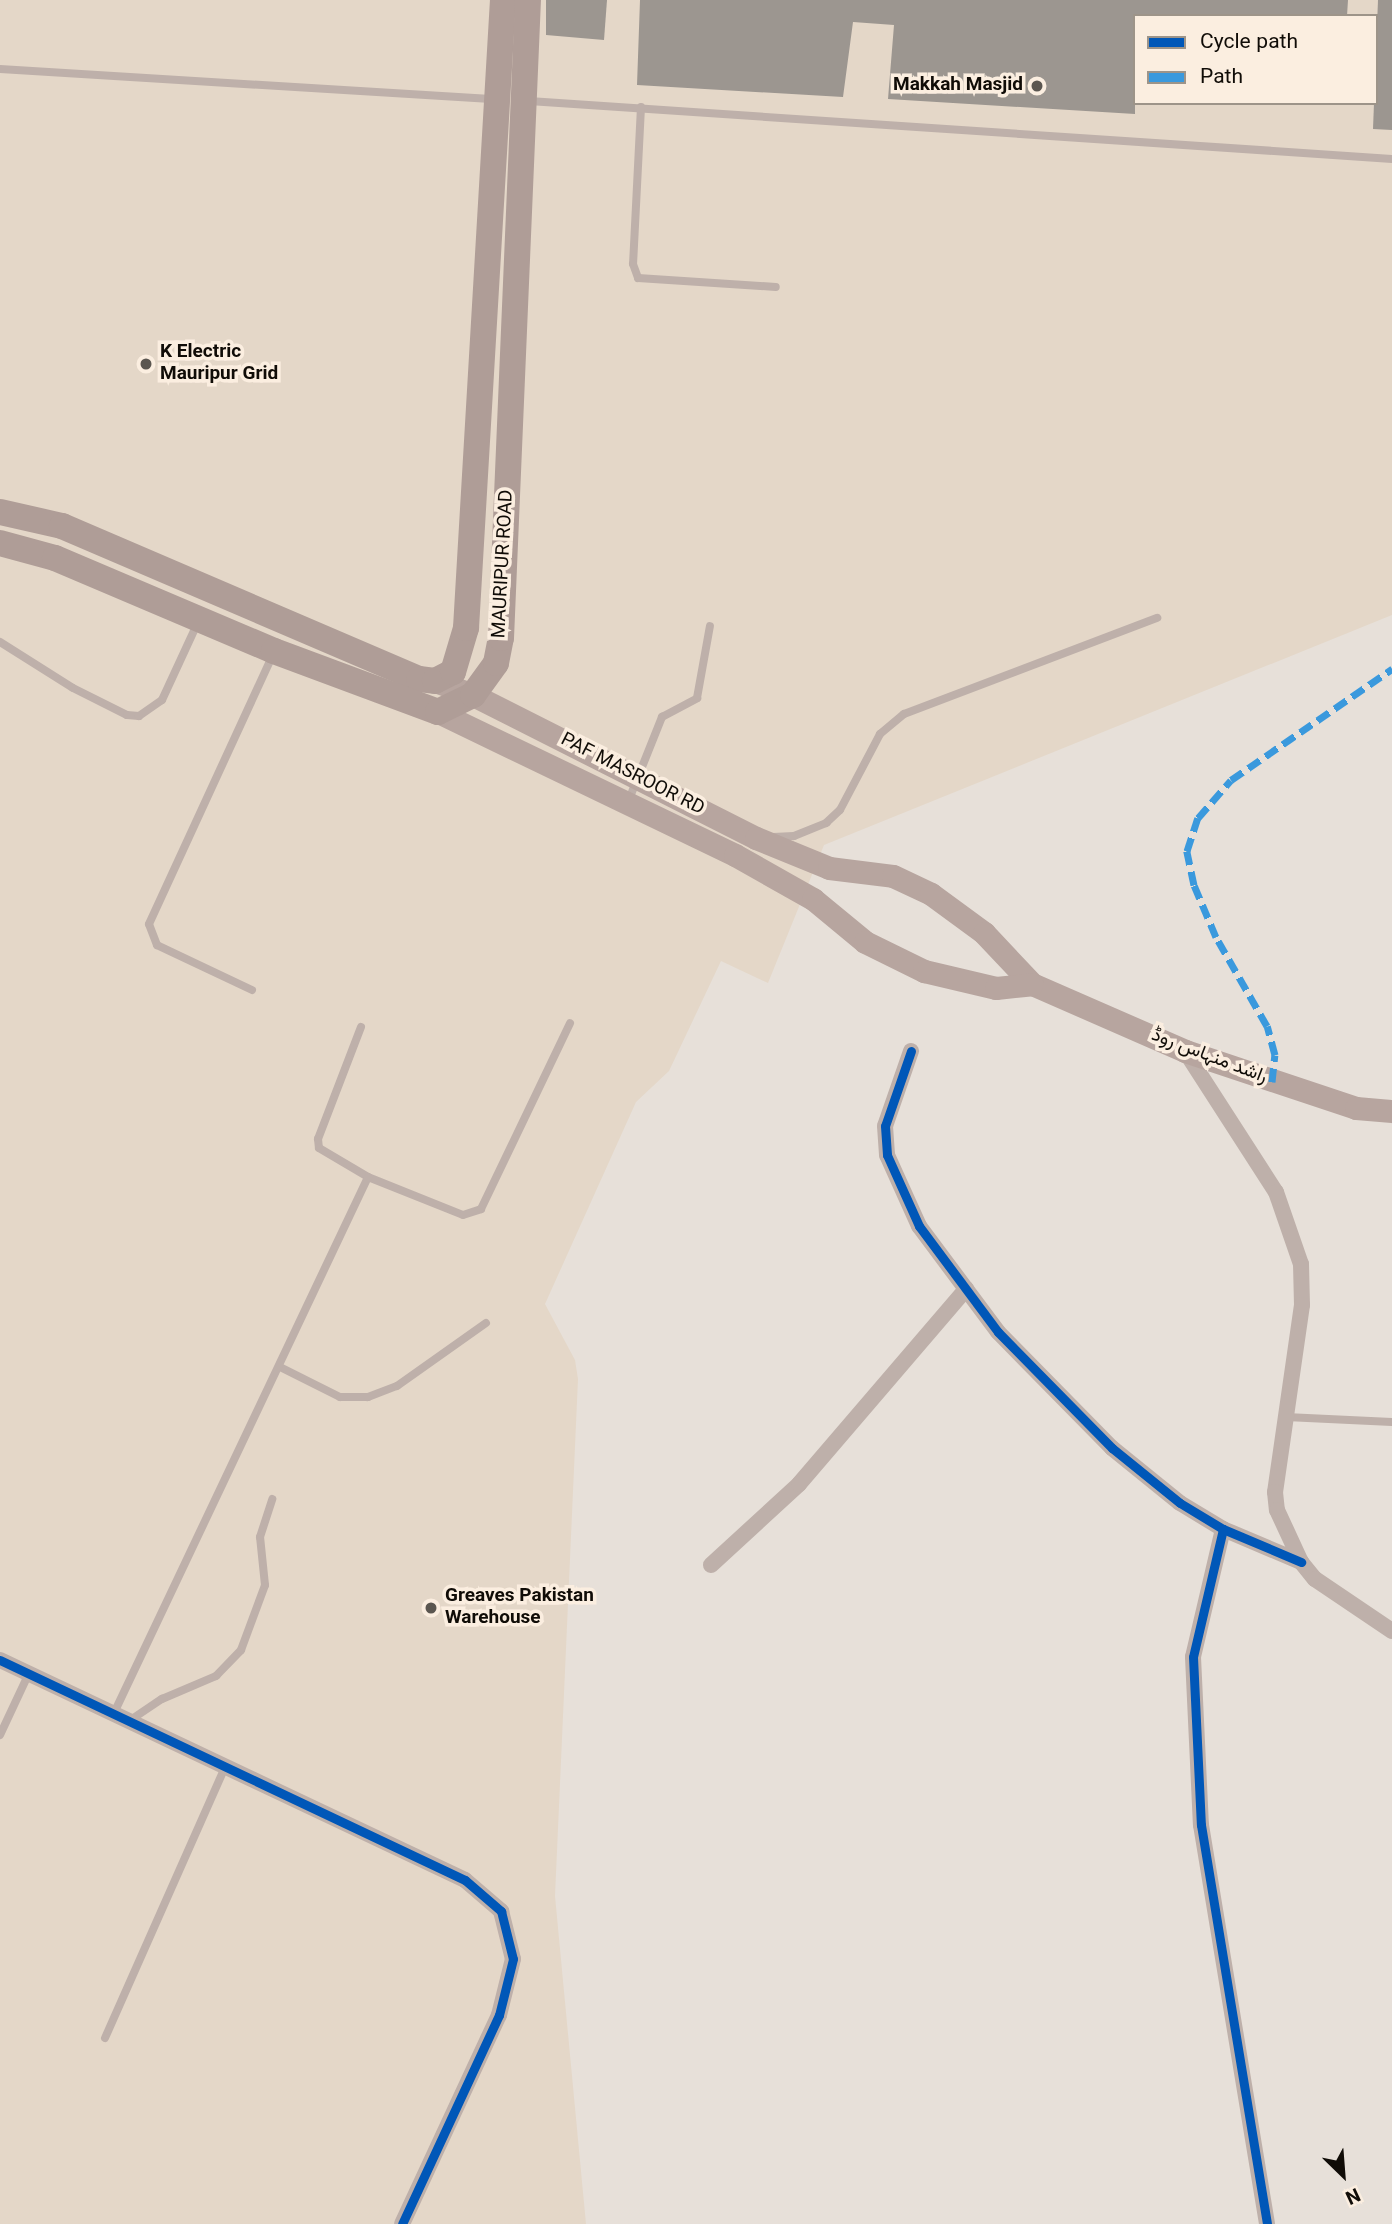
<!DOCTYPE html>
<meta charset="utf-8">
<style>
body{margin:0}
#map{position:relative;width:1392px;height:2224px;overflow:hidden;background:#e7e0d9;font-family:Georgia,Vazirmatn,serif}
div>[style]{position:absolute}
[style*='--x']{left:calc(var(--x)*1px);top:calc(var(--y)*1px);width:calc(var(--w)*1px);rotate:calc(var(--a)*1deg)}
.built>*{inset:0;background:#e4d7c8}
.building>*{inset:0;background:#9c9690}
.lane>*{height:8px;margin:-4px;padding:0 4px;transform-origin:4px;border-radius:4px;background:#beb0aa}
.street>*{height:16px;margin:-8px;padding:0 8px;transform-origin:8px;border-radius:8px;background:#beb0aa}
.secondary>*{height:23px;margin:-11.5px;padding:0 11.5px;transform-origin:11.5px;border-radius:11.5px;background:#b7a59f}
.primary>*{height:26px;margin:-13px;padding:0 13px;transform-origin:13px;border-radius:13px;background:#af9d97}
.quiet>*{height:7px;margin-top:-3.5px;transform-origin:0;background:repeating-linear-gradient(90deg,#3a99dd 0 14px,transparent 0 21px)}
.cycleway>*{height:9px;margin:-4.5px;padding:0 4.5px;transform-origin:4.5px;border-radius:4.5px;background:#0057b8}
.dots>*{width:19px;height:19px;translate:-50% -50%;box-sizing:border-box;border:4px solid #fbeee0;border-radius:50%}
span{translate:-50% -50%;white-space:nowrap;text-align:center;line-height:1.15;-webkit-text-stroke:7px #fbeee0;paint-order:stroke}
.poi-label{font-size:19px;color:#100c07;font-weight:700}
.right{translate:-100% -50%;text-align:right}
.left{translate:0 -50%;text-align:left}
.street-label{font-size:19px;color:#100c07}
.legend{position:absolute;left:1133px;top:14px;width:245px;height:91px;box-sizing:border-box;background:#fbeee0;border:2px solid #9d9489;margin:0;padding:9px 12px;list-style:none;font-size:21px;color:#100c07}
.legend li{display:flex;align-items:center;gap:14px;height:35px}
.legend b{width:35px;border:2px solid #9d9489}
.north{position:absolute;left:1308px;top:2140px;width:70px;height:70px;-webkit-text-stroke:5px #fbeee0;paint-order:stroke;rotate:155deg;font-size:19px;font-weight:700;line-height:28px;text-align:center;color:#100c07}
.north::after{content:'';display:block;margin:auto;width:24px;height:32px;background:#100c07;clip-path:polygon(50% 0,100% 100%,50% 72%,0 100%)}
</style>
<div id="map">
<div class="built">
<i style="clip-path:polygon(evenodd,0 0,1392px 0,1392px 615px,824px 845px,768px 983px,721px 961px,669px 1071px,636px 1102px,545px 1304px,575px 1360px,578px 1379px,555px 1896px,586px 2224px,0 2224px,0 0,1135px 16px,1376px 16px,1376px 103px,1135px 103px,1135px 16px)"></i>
</div>
<div class="building">
<i style="clip-path:polygon(546px 0,607px 0,604px 40px,546px 35px)"></i>
<i style="clip-path:polygon(640px 0,1348px 0,1347px 16px,1135px 16px,1135px 114px,888px 99px,894px 25px,853px 22px,843px 97px,637px 85px)"></i>
<i style="clip-path:polygon(1378px 0,1392px 0,1392px 130px,1373px 129px)"></i>
</div>
<div class="lane">
<i style="--x:0;--y:69;--w:496;--a:3.5"></i>
<i style="--x:529;--y:101;--w:865;--a:3.84"></i>
<i style="--x:641;--y:107;--w:157;--a:92.9"></i>
<i style="--x:633;--y:264;--w:15;--a:70"></i>
<i style="--x:638;--y:278;--w:138;--a:3.7"></i>
<i style="--x:0;--y:642;--w:86;--a:32.2"></i>
<i style="--x:73;--y:688;--w:60;--a:26.6"></i>
<i style="--x:127;--y:715;--w:12;--a:5"></i>
<i style="--x:139;--y:716;--w:28;--a:-35"></i>
<i style="--x:162;--y:700;--w:86;--a:-65.2"></i>
<i style="--x:628;--y:802;--w:92;--a:-68.2"></i>
<i style="--x:662;--y:717;--w:40;--a:-28"></i>
<i style="--x:697;--y:698;--w:73;--a:-79.8"></i>
<i style="--x:773;--y:837;--w:21;--a:-3"></i>
<i style="--x:794;--y:836;--w:35;--a:-22"></i>
<i style="--x:826;--y:823;--w:19;--a:-43"></i>
<i style="--x:840;--y:810;--w:86;--a:-62.2"></i>
<i style="--x:880;--y:734;--w:31;--a:-40"></i>
<i style="--x:904;--y:714;--w:271;--a:-20.8"></i>
<i style="--x:252;--y:990;--w:105;--a:-154.7"></i>
<i style="--x:157;--y:945;--w:22;--a:-111"></i>
<i style="--x:149;--y:924;--w:297;--a:-65.3"></i>
<i style="--x:361;--y:1027;--w:120;--a:111"></i>
<i style="--x:318;--y:1139;--w:9;--a:84"></i>
<i style="--x:319;--y:1148;--w:57;--a:30.6"></i>
<i style="--x:368;--y:1177;--w:102;--a:21.8"></i>
<i style="--x:463;--y:1215;--w:19;--a:-18"></i>
<i style="--x:481;--y:1209;--w:206;--a:-64.4"></i>
<i style="--x:280;--y:1367;--w:67;--a:26.6"></i>
<i style="--x:340;--y:1397;--w:28;--a:0"></i>
<i style="--x:368;--y:1397;--w:31;--a:-21"></i>
<i style="--x:397;--y:1386;--w:109;--a:-35.3"></i>
<i style="--x:1286;--y:1417;--w:106;--a:2.7"></i>
<i style="--x:114;--y:1713;--w:593;--a:-64.64"></i>
<i style="--x:129;--y:1721;--w:40;--a:-34"></i>
<i style="--x:162;--y:1699;--w:59;--a:-23.1"></i>
<i style="--x:216;--y:1676;--w:36;--a:-46"></i>
<i style="--x:241;--y:1650;--w:69;--a:-69.7"></i>
<i style="--x:265;--y:1585;--w:48;--a:-95.9"></i>
<i style="--x:260;--y:1537;--w:40;--a:-72"></i>
<i style="--x:0;--y:1735;--w:68;--a:-64.9"></i>
<i style="--x:105;--y:2038;--w:299;--a:-66.1"></i>
</div>
<div class="street">
<i style="--x:911;--y:1051;--w:79;--a:109.1"></i>
<i style="--x:885;--y:1126;--w:29;--a:86"></i>
<i style="--x:887;--y:1155;--w:78;--a:65.7"></i>
<i style="--x:919;--y:1226;--w:132;--a:53.3"></i>
<i style="--x:998;--y:1332;--w:163;--a:45.5"></i>
<i style="--x:1112;--y:1448;--w:87;--a:39"></i>
<i style="--x:1180;--y:1503;--w:50;--a:31.2"></i>
<i style="--x:1223;--y:1529;--w:85;--a:22.9"></i>
<i style="--x:1185;--y:1051;--w:168;--a:57.2"></i>
<i style="--x:1276;--y:1192;--w:76;--a:70.9"></i>
<i style="--x:1301;--y:1264;--w:41;--a:88.6"></i>
<i style="--x:1302;--y:1305;--w:189;--a:98.2"></i>
<i style="--x:1275;--y:1492;--w:18;--a:84"></i>
<i style="--x:1277;--y:1510;--w:57;--a:65.2"></i>
<i style="--x:1301;--y:1562;--w:22;--a:51"></i>
<i style="--x:1315;--y:1579;--w:93;--a:34"></i>
<i style="--x:1223;--y:1529;--w:131;--a:103.2"></i>
<i style="--x:1193;--y:1657;--w:168;--a:87.3"></i>
<i style="--x:1201;--y:1825;--w:404;--a:80.6"></i>
<i style="--x:711;--y:1565;--w:120;--a:-42.6"></i>
<i style="--x:799;--y:1484;--w:257;--a:-49.4"></i>
<i style="--x:0;--y:1660;--w:514;--a:25.32"></i>
<i style="--x:465;--y:1880;--w:48;--a:40.7"></i>
<i style="--x:501;--y:1911;--w:49;--a:76"></i>
<i style="--x:513;--y:1959;--w:58;--a:104"></i>
<i style="--x:499;--y:2015;--w:230;--a:114.9"></i>
</div>
<div class="secondary">
<i style="--x:435;--y:681;--w:40;--a:20.2"></i>
<i style="--x:473;--y:695;--w:317;--a:26.8"></i>
<i style="--x:756;--y:838;--w:79;--a:22.3"></i>
<i style="--x:829;--y:868;--w:64;--a:7.1"></i>
<i style="--x:893;--y:876;--w:42;--a:25.3"></i>
<i style="--x:931;--y:894;--w:66;--a:36.3"></i>
<i style="--x:984;--y:933;--w:70;--a:46.7"></i>
<i style="--x:1032;--y:984;--w:167;--a:23.6"></i>
<i style="--x:1185;--y:1051;--w:180;--a:18.4"></i>
<i style="--x:1356;--y:1108;--w:36;--a:5"></i>
<i style="--x:438;--y:712;--w:330;--a:25.7"></i>
<i style="--x:735;--y:855;--w:90;--a:29.4"></i>
<i style="--x:813;--y:899;--w:67;--a:39.6"></i>
<i style="--x:865;--y:942;--w:66;--a:26.2"></i>
<i style="--x:924;--y:971;--w:74;--a:13.3"></i>
<i style="--x:996;--y:988;--w:36;--a:-6"></i>
</div>
<div class="primary">
<i style="--x:0;--y:512;--w:64;--a:12.7"></i>
<i style="--x:62;--y:526;--w:388;--a:23.2"></i>
<i style="--x:419;--y:679;--w:16;--a:7"></i>
<i style="--x:435;--y:681;--w:20;--a:-27"></i>
<i style="--x:453;--y:672;--w:46;--a:-73.5"></i>
<i style="--x:466;--y:628;--w:629;--a:-86.63"></i>
<i style="--x:0;--y:543;--w:57;--a:15.3"></i>
<i style="--x:55;--y:558;--w:238;--a:23"></i>
<i style="--x:274;--y:651;--w:175;--a:20.4"></i>
<i style="--x:438;--y:712;--w:39;--a:-26"></i>
<i style="--x:473;--y:695;--w:39;--a:-54"></i>
<i style="--x:496;--y:663;--w:25;--a:-79"></i>
<i style="--x:501;--y:638;--w:639;--a:-87.58"></i>
</div>
<div class="quiet">
<i style="--x:1272;--y:1082;--w:27;--a:-84"></i>
<i style="--x:1275;--y:1055;--w:30;--a:-105"></i>
<i style="--x:1267;--y:1026;--w:103;--a:-119.8"></i>
<i style="--x:1216;--y:937;--w:56;--a:-112.9"></i>
<i style="--x:1194;--y:885;--w:35;--a:-102"></i>
<i style="--x:1187;--y:851;--w:35;--a:-72"></i>
<i style="--x:1198;--y:818;--w:50;--a:-49"></i>
<i style="--x:1231;--y:780;--w:196;--a:-34.6"></i>
</div>
<div class="cycleway">
<i style="--x:911;--y:1051;--w:79;--a:109.1"></i>
<i style="--x:885;--y:1126;--w:29;--a:86"></i>
<i style="--x:887;--y:1155;--w:78;--a:65.7"></i>
<i style="--x:919;--y:1226;--w:132;--a:53.3"></i>
<i style="--x:998;--y:1332;--w:163;--a:45.5"></i>
<i style="--x:1112;--y:1448;--w:87;--a:39"></i>
<i style="--x:1180;--y:1503;--w:50;--a:31.2"></i>
<i style="--x:1223;--y:1529;--w:85;--a:22.9"></i>
<i style="--x:1223;--y:1529;--w:131;--a:103.2"></i>
<i style="--x:1193;--y:1657;--w:168;--a:87.3"></i>
<i style="--x:1201;--y:1825;--w:404;--a:80.6"></i>
<i style="--x:0;--y:1660;--w:514;--a:25.32"></i>
<i style="--x:465;--y:1880;--w:48;--a:40.7"></i>
<i style="--x:501;--y:1911;--w:49;--a:76"></i>
<i style="--x:513;--y:1959;--w:58;--a:104"></i>
<i style="--x:499;--y:2015;--w:230;--a:114.9"></i>
</div>
<div class="dots">
<i style="left:1037px;top:86px;background:#5b5650"></i>
<i style="left:146px;top:364px;background:#5b5650"></i>
<i style="left:431px;top:1608px;background:#5b5650"></i>
</div>
<div class="poi-label">
<span class="right" style="left:1023px;top:86px">Makkah Masjid</span>
<span class="left" style="left:160px;top:364px">K Electric<br>Mauripur Grid</span>
<span class="left" style="left:445px;top:1608px">Greaves Pakistan<br>Warehouse</span>
</div>
<div class="street-label">
<span style="left:504px;top:564px;rotate:-87deg">MAURIPUR ROAD</span>
<span style="left:632px;top:775px;rotate:27deg">PAF MASROOR RD</span>
<span style="left:1209px;top:1057px;rotate:21deg">راشد منہاس روڈ</span>
</div>
<ul class="legend">
<li><b style="height:9px;background:#0057b8"></b>Cycle path</li>
<li><b style="height:9px;background:#3a99dd"></b>Path</li>
</ul>
<div class="north">N</div>
</div>
